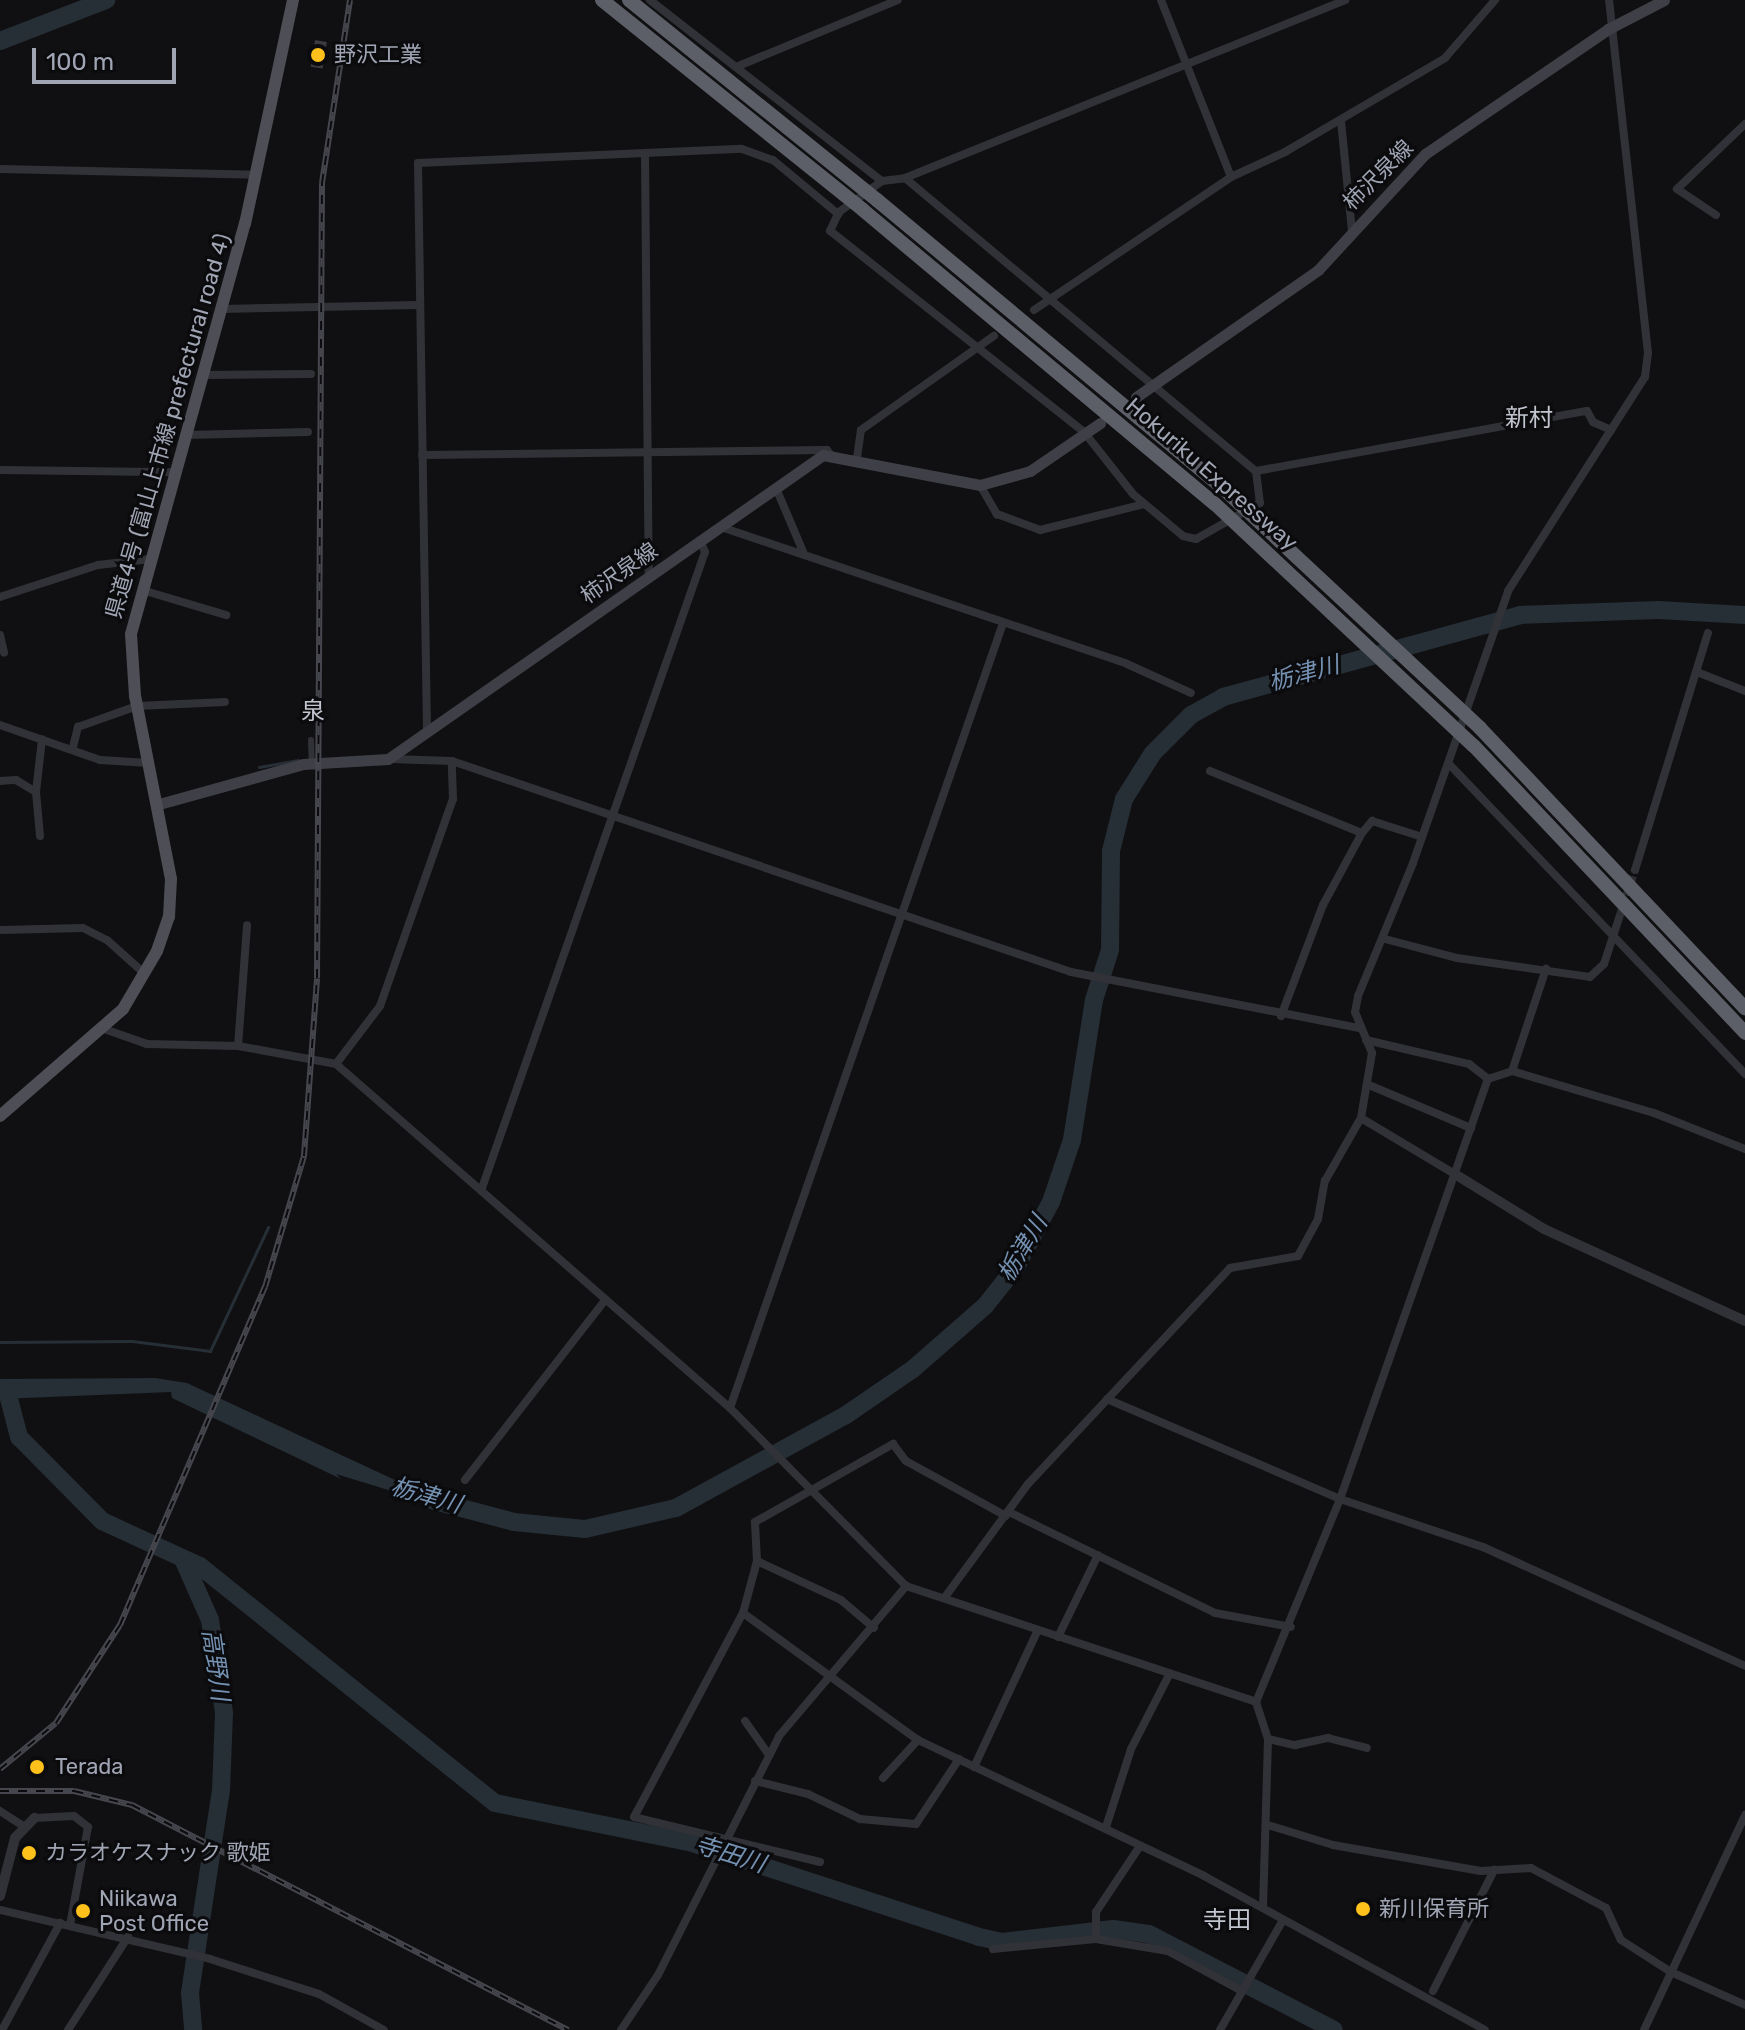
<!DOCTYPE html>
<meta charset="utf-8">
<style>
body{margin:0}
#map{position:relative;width:1745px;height:2030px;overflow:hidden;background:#101012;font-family:Rubik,"Noto Sans JP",sans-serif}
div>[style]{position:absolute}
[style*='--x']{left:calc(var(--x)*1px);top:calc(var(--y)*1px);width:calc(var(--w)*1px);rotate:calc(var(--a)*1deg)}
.water>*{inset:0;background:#262e36}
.stream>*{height:3px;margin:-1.5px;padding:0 1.5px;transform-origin:1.5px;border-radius:1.5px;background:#262e36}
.river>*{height:18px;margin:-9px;padding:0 9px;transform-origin:9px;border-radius:9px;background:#262e36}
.building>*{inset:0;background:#3a3a40;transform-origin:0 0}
.minor-tunnel>*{height:8px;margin-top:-4px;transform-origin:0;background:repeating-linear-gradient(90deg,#2d2e32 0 8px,transparent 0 12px)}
.pedestrian>*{height:6px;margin:-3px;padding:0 3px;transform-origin:3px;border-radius:3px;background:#313237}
.minor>*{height:8px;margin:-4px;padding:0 4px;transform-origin:4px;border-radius:4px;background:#313237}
.tertiary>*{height:10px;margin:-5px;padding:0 5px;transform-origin:5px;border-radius:5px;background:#313237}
.secondary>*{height:11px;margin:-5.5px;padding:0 5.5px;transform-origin:5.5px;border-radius:5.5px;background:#3f4047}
.primary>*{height:12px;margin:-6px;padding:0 6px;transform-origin:6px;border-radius:6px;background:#4d4e56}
.motorway>*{height:14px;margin:-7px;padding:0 7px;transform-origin:7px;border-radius:7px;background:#5d5f68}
.rail>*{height:6px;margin-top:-3px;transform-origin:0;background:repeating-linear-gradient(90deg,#0b0b0d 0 9px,#46474e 0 18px);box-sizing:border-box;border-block:2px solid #46474e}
.motorway-bridge>*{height:14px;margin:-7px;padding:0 7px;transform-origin:7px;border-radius:7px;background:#5d5f68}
.dots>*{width:22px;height:22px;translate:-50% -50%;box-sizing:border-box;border:4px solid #0b0b0d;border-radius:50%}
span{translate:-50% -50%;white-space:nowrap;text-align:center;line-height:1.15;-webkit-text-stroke:6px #0b0b0d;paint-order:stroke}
.poi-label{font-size:22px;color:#a0a5b4}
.left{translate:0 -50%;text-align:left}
.street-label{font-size:22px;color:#a0a5b4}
.neighbourhood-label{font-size:24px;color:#c2c4cf}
.water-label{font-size:24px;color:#7491b2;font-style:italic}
.scale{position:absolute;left:32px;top:48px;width:144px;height:36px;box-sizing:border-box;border:4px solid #a0a5b4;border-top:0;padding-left:10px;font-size:24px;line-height:28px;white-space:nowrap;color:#a0a5b4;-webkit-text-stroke:6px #0b0b0d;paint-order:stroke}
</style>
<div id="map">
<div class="water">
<i style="clip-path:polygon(155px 1378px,187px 1383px,470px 1515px,336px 1474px,341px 1479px,172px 1398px,171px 1392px,0 1399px,0 1379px)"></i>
</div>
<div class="stream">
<i style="--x:259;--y:767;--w:40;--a:-10"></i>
<i style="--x:0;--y:1342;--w:132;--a:-0.4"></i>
<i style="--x:132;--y:1341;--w:79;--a:7.3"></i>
<i style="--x:210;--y:1351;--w:137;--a:-64.9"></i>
</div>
<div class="river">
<i style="--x:0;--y:41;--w:114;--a:-21.1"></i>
<i style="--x:7;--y:1391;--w:48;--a:75.4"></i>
<i style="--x:19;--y:1437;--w:118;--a:45.3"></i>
<i style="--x:102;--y:1521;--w:108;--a:24.7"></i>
<i style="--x:200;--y:1566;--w:378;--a:38.8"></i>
<i style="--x:495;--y:1803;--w:198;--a:11.4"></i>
<i style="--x:689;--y:1842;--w:305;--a:18.1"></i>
<i style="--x:979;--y:1937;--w:24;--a:12"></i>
<i style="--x:1002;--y:1942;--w:112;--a:-6.7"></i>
<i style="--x:1113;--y:1929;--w:36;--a:8"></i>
<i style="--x:1149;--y:1934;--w:208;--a:27.4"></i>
<i style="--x:431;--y:1500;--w:86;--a:14.8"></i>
<i style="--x:514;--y:1522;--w:71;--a:5.6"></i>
<i style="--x:585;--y:1529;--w:93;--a:-13"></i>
<i style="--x:676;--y:1508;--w:194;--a:-28.7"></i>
<i style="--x:846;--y:1415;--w:81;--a:-34.5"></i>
<i style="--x:913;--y:1369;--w:96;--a:-41.2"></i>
<i style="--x:985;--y:1306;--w:50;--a:-51.5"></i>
<i style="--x:1016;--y:1267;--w:74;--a:-61.7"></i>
<i style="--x:1051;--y:1202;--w:65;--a:-71.3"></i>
<i style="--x:1072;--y:1140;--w:142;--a:-81.1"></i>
<i style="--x:1094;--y:1000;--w:52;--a:-72.3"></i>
<i style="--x:1110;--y:950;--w:99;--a:-89.4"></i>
<i style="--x:1111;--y:851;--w:54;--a:-76"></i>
<i style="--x:1124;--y:799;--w:54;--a:-57.8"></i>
<i style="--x:1153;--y:753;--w:54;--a:-45"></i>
<i style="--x:1191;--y:715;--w:37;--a:-29"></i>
<i style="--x:1223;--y:697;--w:308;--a:-15.4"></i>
<i style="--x:1520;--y:615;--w:138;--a:-2.1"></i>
<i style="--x:1658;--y:610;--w:87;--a:3.3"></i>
<i style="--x:183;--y:1559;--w:67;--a:66.1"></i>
<i style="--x:210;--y:1620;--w:94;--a:81.4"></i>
<i style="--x:224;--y:1713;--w:77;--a:92.2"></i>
<i style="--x:221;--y:1790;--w:205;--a:98.7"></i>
<i style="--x:190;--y:1993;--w:37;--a:85"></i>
</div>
<div class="building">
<i style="left:315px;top:40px;width:12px;height:27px;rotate:9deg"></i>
</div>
<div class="minor-tunnel">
<i style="--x:1619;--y:918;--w:51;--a:-71.6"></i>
</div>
<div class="pedestrian">
<i style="--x:311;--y:740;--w:23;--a:88"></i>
</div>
<div class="minor">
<i style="--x:650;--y:0;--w:294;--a:38"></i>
<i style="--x:1161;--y:0;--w:190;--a:68.4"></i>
<i style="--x:736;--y:67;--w:175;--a:-22.5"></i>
<i style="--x:1341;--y:121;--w:111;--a:84.3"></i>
<i style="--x:645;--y:154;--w:422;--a:89.5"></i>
<i style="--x:0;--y:169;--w:257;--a:1.3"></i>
<i style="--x:905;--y:178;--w:457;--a:39.9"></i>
<i style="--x:1256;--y:471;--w:32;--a:83"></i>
<i style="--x:1260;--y:503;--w:73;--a:150.6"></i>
<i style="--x:1196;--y:539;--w:13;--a:-167"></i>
<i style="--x:1183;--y:536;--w:65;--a:-140"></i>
<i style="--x:1133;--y:494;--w:79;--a:-128.3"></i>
<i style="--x:1084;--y:432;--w:324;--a:-141.6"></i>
<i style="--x:830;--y:231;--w:21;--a:-65"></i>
<i style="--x:839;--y:212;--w:53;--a:-35.8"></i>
<i style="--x:882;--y:181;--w:23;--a:-7"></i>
<i style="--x:905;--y:178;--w:475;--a:-22"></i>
<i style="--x:1716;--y:215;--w:47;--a:-146.3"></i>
<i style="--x:1677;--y:189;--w:94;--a:-43.7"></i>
<i style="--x:222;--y:309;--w:196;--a:-1.2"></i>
<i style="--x:1034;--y:310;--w:238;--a:-34"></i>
<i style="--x:1231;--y:177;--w:60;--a:-24.8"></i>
<i style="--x:1285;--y:152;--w:186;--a:-30.4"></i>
<i style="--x:1445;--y:58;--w:77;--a:-49.2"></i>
<i style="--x:203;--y:375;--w:108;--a:-0.5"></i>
<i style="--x:186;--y:435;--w:122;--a:-1.4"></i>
<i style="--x:422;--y:455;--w:405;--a:-0.7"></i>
<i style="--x:827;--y:450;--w:10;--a:53"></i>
<i style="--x:857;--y:458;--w:28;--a:-82"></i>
<i style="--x:861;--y:430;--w:163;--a:-35.3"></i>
<i style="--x:0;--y:470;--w:176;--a:0.7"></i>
<i style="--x:1256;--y:471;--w:336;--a:-10.3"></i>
<i style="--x:1587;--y:411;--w:13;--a:61"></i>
<i style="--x:1593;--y:422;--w:20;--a:24"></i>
<i style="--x:980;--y:485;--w:34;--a:60"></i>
<i style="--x:997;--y:514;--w:46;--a:20.4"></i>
<i style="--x:1040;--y:530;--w:107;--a:-14"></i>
<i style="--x:776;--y:488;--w:72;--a:67"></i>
<i style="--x:721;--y:527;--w:428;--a:18.6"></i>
<i style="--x:1127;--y:664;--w:70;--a:24.4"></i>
<i style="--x:142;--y:590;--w:88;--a:16.6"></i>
<i style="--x:0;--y:597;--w:103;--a:-18.1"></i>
<i style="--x:98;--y:565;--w:53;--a:-6.5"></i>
<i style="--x:0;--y:635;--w:18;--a:77"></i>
<i style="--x:1697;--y:672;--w:52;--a:21.6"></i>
<i style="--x:0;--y:725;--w:106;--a:19.3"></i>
<i style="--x:100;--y:760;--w:49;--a:3.5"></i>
<i style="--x:427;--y:730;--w:567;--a:-90.91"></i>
<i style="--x:418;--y:163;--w:324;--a:-2.5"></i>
<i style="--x:742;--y:149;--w:33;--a:20"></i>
<i style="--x:773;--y:160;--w:85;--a:39.7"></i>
<i style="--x:73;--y:747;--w:21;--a:-76"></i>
<i style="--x:78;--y:727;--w:63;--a:-19.6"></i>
<i style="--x:137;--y:706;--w:88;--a:-2.6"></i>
<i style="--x:390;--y:759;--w:62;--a:1.8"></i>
<i style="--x:452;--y:761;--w:654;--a:18.82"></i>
<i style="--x:1071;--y:972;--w:294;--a:11"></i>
<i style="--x:1449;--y:764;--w:429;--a:46.3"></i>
<i style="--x:1210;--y:771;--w:164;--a:22.2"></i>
<i style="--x:0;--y:781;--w:16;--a:-4"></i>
<i style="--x:16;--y:780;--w:23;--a:31"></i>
<i style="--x:40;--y:836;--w:44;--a:-95.2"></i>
<i style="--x:36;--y:792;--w:53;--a:-83.5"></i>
<i style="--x:1635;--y:870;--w:248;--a:-72.9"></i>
<i style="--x:0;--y:930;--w:83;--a:-1.4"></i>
<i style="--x:83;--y:928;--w:27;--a:27"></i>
<i style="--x:107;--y:940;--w:51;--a:41.8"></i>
<i style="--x:1385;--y:939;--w:74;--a:14.8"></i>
<i style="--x:1457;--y:958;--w:134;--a:8.1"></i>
<i style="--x:1590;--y:977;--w:19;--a:-43"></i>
<i style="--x:1604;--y:964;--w:48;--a:-71.9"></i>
<i style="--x:1281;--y:1016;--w:119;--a:-69.3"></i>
<i style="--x:1323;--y:905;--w:82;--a:-61.6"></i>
<i style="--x:1362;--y:833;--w:16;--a:-50"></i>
<i style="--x:1372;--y:821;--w:52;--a:17.7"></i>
<i style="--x:104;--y:1029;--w:46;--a:19.2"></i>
<i style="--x:147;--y:1044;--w:91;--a:1.3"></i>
<i style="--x:238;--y:1046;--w:100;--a:10.4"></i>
<i style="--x:336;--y:1064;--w:523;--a:41.12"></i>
<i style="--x:730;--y:1408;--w:250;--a:45.3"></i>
<i style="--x:906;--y:1586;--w:369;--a:18.3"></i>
<i style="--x:1366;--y:1040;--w:106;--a:13.1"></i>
<i style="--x:1469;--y:1064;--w:24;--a:38"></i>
<i style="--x:238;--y:1046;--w:121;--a:-85.7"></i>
<i style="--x:336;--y:1064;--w:73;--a:-52.8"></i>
<i style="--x:380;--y:1006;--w:219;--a:-70.6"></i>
<i style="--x:453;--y:799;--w:38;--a:-92"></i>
<i style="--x:1512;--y:1071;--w:108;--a:-71.6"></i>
<i style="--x:1369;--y:1085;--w:111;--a:22.9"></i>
<i style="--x:1361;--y:1118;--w:113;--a:30.9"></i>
<i style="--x:482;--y:1188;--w:674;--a:-70.68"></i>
<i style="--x:705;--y:552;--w:13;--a:-113"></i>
<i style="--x:1107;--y:1399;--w:254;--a:23.2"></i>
<i style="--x:1340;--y:1499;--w:151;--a:18.6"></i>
<i style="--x:1483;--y:1547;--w:288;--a:24.4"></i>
<i style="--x:730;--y:1408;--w:831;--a:-70.82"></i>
<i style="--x:465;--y:1480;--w:228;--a:-52.1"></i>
<i style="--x:1009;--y:1512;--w:229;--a:26.1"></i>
<i style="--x:1215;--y:1613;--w:77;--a:10.4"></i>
<i style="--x:757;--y:1561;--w:93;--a:24.9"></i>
<i style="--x:841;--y:1600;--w:43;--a:40.3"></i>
<i style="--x:945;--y:1597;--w:140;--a:-53.7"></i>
<i style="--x:1028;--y:1484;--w:296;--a:-46.9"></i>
<i style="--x:1230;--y:1268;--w:69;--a:-10"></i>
<i style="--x:1298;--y:1256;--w:42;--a:-61.6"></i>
<i style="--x:1318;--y:1219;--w:39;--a:-80"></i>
<i style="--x:1325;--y:1181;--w:73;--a:-60.3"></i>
<i style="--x:1361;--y:1118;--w:66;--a:-80.4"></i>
<i style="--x:1372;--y:1053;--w:44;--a:-112.5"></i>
<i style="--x:1355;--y:1012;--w:16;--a:-79"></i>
<i style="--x:1358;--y:996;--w:144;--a:-67.5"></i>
<i style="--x:1413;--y:863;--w:288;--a:-70.7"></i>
<i style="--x:1508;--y:591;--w:254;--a:-57.4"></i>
<i style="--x:1645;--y:377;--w:24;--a:-83"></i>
<i style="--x:1648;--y:353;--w:355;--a:-96.3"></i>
<i style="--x:743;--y:1613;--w:216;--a:36"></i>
<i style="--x:918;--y:1740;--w:317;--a:25.4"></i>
<i style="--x:1204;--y:1876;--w:320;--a:28.7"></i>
<i style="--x:1058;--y:1637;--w:91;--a:-64"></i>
<i style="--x:745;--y:1721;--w:42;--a:54.8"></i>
<i style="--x:1268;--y:1739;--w:28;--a:13"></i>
<i style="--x:1295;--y:1745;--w:34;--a:-12"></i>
<i style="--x:1328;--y:1738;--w:40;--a:14.4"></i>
<i style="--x:974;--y:1767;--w:151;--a:-65"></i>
<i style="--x:883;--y:1778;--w:52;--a:-47.4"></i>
<i style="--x:755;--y:1781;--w:55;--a:13.8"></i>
<i style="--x:808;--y:1794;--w:58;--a:25.7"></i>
<i style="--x:860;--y:1819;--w:56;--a:5.1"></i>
<i style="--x:916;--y:1824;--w:78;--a:-56.5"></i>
<i style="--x:0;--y:1811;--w:27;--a:33"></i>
<i style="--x:34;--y:1818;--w:40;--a:-2.9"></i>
<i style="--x:74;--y:1816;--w:18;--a:38"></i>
<i style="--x:88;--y:1827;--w:100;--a:100.4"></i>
<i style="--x:1268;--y:1825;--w:68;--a:17.1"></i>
<i style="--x:1333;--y:1845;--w:150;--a:10"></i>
<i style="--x:1481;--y:1871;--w:50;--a:-3.4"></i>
<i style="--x:1531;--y:1868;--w:85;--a:28.1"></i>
<i style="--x:1606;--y:1908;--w:35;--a:65"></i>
<i style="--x:1621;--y:1940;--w:59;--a:32.6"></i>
<i style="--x:1671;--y:1972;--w:81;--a:24"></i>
<i style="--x:1106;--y:1827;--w:82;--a:-72.2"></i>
<i style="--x:1131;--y:1749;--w:85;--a:-62.8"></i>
<i style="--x:820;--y:1862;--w:191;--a:-166.4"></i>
<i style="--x:634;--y:1817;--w:231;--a:-61.9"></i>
<i style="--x:743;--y:1613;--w:54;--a:-74.9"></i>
<i style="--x:757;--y:1561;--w:39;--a:-93"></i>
<i style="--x:755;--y:1522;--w:159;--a:-29.5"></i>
<i style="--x:893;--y:1444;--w:21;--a:53"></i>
<i style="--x:906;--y:1461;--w:114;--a:28.8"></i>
<i style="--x:1263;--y:1908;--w:169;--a:-88.3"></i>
<i style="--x:1268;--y:1739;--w:39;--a:-108"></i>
<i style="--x:1256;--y:1702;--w:220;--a:-67.5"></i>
<i style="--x:1340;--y:1499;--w:445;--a:-70.6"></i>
<i style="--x:1488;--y:1079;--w:25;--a:-18"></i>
<i style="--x:1512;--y:1071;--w:148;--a:16.5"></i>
<i style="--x:1654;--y:1113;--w:98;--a:21.6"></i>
<i style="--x:0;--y:1910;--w:216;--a:13.1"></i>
<i style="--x:210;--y:1959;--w:114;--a:17.8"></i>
<i style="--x:319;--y:1994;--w:74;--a:29"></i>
<i style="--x:1096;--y:1939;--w:73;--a:9.5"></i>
<i style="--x:1168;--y:1951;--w:84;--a:28.4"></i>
<i style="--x:993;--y:1949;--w:103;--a:-5.5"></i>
<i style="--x:1096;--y:1939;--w:27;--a:-90"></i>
<i style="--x:1096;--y:1912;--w:79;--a:-56.3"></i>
<i style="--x:1433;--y:1991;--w:136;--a:-63.2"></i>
<i style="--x:2;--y:2030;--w:122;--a:-61.5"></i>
<i style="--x:68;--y:2030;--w:111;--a:-57.2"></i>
<i style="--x:621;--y:2030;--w:66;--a:-56.1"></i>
<i style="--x:658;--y:1975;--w:268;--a:-63.1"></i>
<i style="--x:779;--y:1736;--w:197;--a:-49.7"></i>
<i style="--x:1220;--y:2030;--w:127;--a:-60.2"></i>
<i style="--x:1644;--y:2030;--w:238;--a:-64.8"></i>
</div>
<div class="tertiary">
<i style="--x:1458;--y:1176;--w:101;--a:31.6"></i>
<i style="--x:1544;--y:1229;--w:221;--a:24.6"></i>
<i style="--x:0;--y:1896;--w:60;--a:-75.5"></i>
<i style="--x:15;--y:1838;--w:28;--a:-46"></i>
</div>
<div class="secondary">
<i style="--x:1136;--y:397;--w:222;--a:-34.9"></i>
<i style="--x:1318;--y:270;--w:158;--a:-47.3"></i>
<i style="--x:1425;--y:154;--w:222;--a:-34.3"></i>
<i style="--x:1608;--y:29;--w:63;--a:-27.4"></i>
<i style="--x:159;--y:804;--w:149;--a:-15.5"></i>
<i style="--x:303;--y:764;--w:85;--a:-3.4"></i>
<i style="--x:388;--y:759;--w:531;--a:-34.95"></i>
<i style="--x:823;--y:455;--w:160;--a:10.8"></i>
<i style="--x:980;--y:485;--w:52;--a:-15.6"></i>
<i style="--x:1030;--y:471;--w:85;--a:-34.4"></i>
</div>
<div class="primary">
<i style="--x:0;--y:1116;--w:163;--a:-41"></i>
<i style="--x:123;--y:1009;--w:67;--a:-59.6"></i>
<i style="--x:157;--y:951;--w:36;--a:-71"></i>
<i style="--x:169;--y:917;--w:38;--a:-87"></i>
<i style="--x:171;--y:879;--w:187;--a:-101.1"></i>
<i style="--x:135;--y:696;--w:62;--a:-93.7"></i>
<i style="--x:131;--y:634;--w:426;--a:-74.5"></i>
<i style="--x:245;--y:224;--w:229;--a:-77.9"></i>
</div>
<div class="motorway">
<i style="--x:877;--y:200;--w:456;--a:39.8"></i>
<i style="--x:863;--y:210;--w:459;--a:39.9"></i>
<i style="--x:1480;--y:728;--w:386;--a:46.6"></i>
<i style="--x:1474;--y:746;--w:395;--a:46.6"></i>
</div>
<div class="rail">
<i style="--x:0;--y:1769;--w:72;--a:-39.4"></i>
<i style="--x:56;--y:1723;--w:117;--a:-56.9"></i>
<i style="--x:120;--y:1625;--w:368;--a:-66.8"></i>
<i style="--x:265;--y:1287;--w:137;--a:-73.4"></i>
<i style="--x:304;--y:1156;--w:178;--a:-85.8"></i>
<i style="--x:317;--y:978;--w:795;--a:-89.64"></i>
<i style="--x:322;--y:183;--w:185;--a:-81.3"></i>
<i style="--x:0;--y:1791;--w:74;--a:0"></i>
<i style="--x:74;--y:1791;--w:60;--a:13.6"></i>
<i style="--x:132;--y:1805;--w:491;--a:27.3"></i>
</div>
<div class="motorway-bridge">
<i style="--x:602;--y:0;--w:335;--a:38.8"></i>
<i style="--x:629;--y:0;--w:319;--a:38.9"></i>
<i style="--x:1227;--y:492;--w:346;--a:43"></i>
<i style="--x:1215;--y:504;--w:354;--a:43.1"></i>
</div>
<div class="dots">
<i style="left:318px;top:55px;background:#fec11c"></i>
<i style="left:37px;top:1767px;background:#fec11c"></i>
<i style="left:29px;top:1853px;background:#fec11c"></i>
<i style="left:1363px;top:1909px;background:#fec11c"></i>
<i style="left:83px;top:1911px;background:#fec11c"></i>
</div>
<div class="poi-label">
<span class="left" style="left:334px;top:55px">野沢工業</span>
<span class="left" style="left:55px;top:1767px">Terada</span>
<span class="left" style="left:45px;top:1853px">カラオケスナック 歌姫</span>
<span class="left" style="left:99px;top:1911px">Niikawa<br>Post Office</span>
<span class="left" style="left:1379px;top:1909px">新川保育所</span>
</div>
<div class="street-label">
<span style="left:1378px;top:175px;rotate:-45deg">柿沢泉線</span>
<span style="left:168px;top:426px;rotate:-74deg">県道4号 (富山上市線 prefectural road 4)</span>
<span style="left:1212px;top:474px;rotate:41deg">Hokuriku Expressway</span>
<span style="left:619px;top:573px;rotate:-35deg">柿沢泉線</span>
</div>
<div class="neighbourhood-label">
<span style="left:1529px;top:419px">新村</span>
<span style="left:313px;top:712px">泉</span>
<span style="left:1227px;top:1921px">寺田</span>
</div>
<div class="water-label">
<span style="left:1304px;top:674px;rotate:-15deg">栃津川</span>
<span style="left:1023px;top:1249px;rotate:-59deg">栃津川</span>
<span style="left:426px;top:1496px;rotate:16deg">栃津川</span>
<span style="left:215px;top:1665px;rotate:82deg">高野川</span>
<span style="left:730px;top:1855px;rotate:17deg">寺田川</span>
</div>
<div class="scale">100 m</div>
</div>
